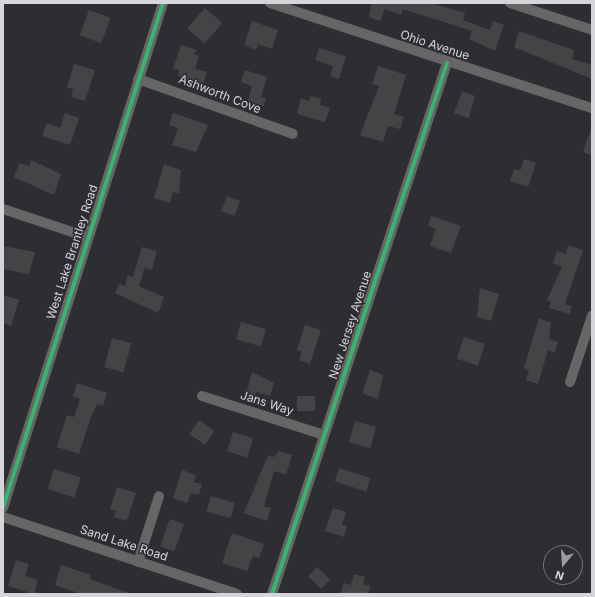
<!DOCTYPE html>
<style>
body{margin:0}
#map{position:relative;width:595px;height:597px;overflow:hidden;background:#2e2e32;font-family:Inter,sans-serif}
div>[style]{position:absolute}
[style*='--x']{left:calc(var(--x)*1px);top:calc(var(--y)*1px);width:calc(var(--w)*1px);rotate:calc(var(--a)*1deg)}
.building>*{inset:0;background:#454345;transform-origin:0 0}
.minor>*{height:10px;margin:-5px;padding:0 5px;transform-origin:5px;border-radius:5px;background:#676566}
.cycleway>*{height:4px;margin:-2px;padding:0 2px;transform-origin:2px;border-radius:2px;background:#33b770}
span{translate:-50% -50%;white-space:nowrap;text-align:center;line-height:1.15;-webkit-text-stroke:3px #2d2d33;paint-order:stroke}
.street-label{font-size:12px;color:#d6d6da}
.frame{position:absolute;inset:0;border:4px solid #d6d6da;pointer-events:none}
.north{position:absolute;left:543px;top:545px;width:40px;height:40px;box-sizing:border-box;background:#2d2d33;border:1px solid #717176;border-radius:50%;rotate:198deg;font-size:11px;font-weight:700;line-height:16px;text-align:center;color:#d6d6da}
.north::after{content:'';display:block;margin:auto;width:14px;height:18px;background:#9b9b9f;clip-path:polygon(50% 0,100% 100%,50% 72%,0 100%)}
</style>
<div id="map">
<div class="building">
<i style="clip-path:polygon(372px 3px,431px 3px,465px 13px,463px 20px,490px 30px,493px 21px,504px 25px,495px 51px,469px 39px,472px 31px,403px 9px,401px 15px,385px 9px,380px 21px,369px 17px)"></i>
<i style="left:205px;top:8px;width:23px;height:27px;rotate:41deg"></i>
<i style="left:89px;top:10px;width:23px;height:27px;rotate:20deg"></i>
<i style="clip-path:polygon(252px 21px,278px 30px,272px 49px,258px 44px,256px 50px,244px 45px)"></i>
<i style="clip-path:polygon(519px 31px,574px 50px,572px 59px,592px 65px,592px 79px,514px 47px)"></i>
<i style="clip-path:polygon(181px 45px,197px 50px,193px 54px,199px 56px,195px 69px,207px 72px,203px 84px,178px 76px,179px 70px,173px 69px)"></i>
<i style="clip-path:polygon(319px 48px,346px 56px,339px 79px,330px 76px,333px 66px,315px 60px)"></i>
<i style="clip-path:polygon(74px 64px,95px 70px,85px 101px,71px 97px,73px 89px,67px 87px)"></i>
<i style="clip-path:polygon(378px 66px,406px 75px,394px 114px,404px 117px,400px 129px,388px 126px,383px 142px,360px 135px,379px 86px,372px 84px)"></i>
<i style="clip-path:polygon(245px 70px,267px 77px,261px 97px,266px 98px,264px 106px,248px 101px,252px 86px,241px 82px)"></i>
<i style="clip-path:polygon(462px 91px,475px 96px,469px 118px,454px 113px)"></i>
<i style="clip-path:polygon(311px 96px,321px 99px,320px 105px,330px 108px,325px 122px,297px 114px,301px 98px,309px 101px)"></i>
<i style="clip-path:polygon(65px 113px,79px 118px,70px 145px,42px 136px,47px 123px,60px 128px)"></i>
<i style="clip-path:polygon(173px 113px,208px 125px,196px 152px,172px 145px,178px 128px,169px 125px)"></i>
<i style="clip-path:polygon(591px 129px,592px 129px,592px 156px,583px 152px)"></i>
<i style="clip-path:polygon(524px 159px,536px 163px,528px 187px,510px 181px,514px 169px,520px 171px)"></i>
<i style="clip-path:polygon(31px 160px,61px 174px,54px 195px,14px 177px,19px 163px,29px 166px)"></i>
<i style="clip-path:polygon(164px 164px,181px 170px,179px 194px,173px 192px,170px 203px,154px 198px)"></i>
<i style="left:227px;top:196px;width:14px;height:16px;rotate:21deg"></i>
<i style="clip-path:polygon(431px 216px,461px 226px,451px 253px,430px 246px,436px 229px,428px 226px)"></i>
<i style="clip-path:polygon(568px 245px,583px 250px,565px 304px,572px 306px,570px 314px,549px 308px,551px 302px,547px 300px,562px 266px,553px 263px,557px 251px,566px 254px)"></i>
<i style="clip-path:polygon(3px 246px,35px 252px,29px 274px,3px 269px)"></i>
<i style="clip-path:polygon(142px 247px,157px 251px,152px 270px,145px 268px,139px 286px,164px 297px,158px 313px,115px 293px,119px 284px,125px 286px,128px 275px,133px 277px)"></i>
<i style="clip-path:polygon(480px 288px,499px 294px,491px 321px,477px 317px)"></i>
<i style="clip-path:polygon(3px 295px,19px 300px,11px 326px,3px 323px)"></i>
<i style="clip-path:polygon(539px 318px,551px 323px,549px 339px,558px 342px,554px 353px,548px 350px,538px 384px,526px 380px,529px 370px,524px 368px)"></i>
<i style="left:241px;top:322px;width:26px;height:18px;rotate:16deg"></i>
<i style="clip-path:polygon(305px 325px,321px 330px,310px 364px,299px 360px,302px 352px,297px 350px)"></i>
<i style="left:464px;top:337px;width:22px;height:23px;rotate:18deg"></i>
<i style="left:112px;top:338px;width:20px;height:30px;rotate:15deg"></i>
<i style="clip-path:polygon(370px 370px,383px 375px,378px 399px,362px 393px)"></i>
<i style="clip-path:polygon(252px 372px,274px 383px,270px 396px,256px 392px,254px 400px,245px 397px)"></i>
<i style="clip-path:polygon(77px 383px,107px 393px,103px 406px,97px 404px,91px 417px,79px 454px,57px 447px,67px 415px,74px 417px,80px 399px,73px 396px)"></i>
<i style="left:297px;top:396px;width:18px;height:15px"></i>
<i style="left:199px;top:420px;width:19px;height:17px;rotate:35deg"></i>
<i style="left:355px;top:421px;width:22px;height:22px;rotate:16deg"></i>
<i style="left:233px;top:432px;width:21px;height:20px;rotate:17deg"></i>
<i style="clip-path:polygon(278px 451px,292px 455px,286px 475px,274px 471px,264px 506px,271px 508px,267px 521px,244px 513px,268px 455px,275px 457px)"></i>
<i style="left:339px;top:468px;width:33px;height:14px;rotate:18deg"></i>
<i style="left:54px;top:469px;width:28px;height:21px;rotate:18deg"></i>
<i style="clip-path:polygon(182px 470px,196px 475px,194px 482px,202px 484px,199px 495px,191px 493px,187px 503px,173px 498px)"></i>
<i style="clip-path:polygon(117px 487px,136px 493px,127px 521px,114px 517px,116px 511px,110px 509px)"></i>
<i style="left:211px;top:496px;width:25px;height:16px;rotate:16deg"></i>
<i style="clip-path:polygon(333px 508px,346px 512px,342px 525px,347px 526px,344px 537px,325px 531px)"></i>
<i style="left:170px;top:519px;width:15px;height:29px;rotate:20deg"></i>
<i style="clip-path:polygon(232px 533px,264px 544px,259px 558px,253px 556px,247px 571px,222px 563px)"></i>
<i style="clip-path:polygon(16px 560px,29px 564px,25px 576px,38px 580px,34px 594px,8px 586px)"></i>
<i style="clip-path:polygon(61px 565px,91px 575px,90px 579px,131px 594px,81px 594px,55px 585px)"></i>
<i style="left:317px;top:567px;width:18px;height:13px;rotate:43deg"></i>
<i style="clip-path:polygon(354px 574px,365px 577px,363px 584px,371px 586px,368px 594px,340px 594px,344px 583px,351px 585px)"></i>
</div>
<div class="minor">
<i style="--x:270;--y:3;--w:339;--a:18.1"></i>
<i style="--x:510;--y:3;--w:86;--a:18.2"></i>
<i style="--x:138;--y:79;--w:164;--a:19.5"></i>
<i style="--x:3;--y:209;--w:89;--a:18.4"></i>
<i style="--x:570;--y:382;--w:70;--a:-71.6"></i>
<i style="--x:202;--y:396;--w:128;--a:17.7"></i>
<i style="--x:3;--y:508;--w:530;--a:-72.42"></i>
<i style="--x:3;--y:517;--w:246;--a:18.2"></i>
<i style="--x:138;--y:562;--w:69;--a:-72.3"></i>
<i style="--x:272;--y:594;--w:559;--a:-71.76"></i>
</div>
<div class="cycleway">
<i style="--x:3;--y:508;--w:530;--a:-72.42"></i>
<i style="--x:272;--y:594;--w:559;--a:-71.76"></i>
</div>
<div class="street-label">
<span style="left:435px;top:45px;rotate:18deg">Ohio Avenue</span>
<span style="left:220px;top:94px;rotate:21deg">Ashworth Cove</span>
<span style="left:72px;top:252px;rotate:-72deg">West Lake Brantley Road</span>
<span style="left:350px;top:325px;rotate:-72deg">New Jersey Avenue</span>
<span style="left:267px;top:403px;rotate:18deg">Jans Way</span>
<span style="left:124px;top:543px;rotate:18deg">Sand Lake Road</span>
</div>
<div class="frame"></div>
<div class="north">N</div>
</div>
